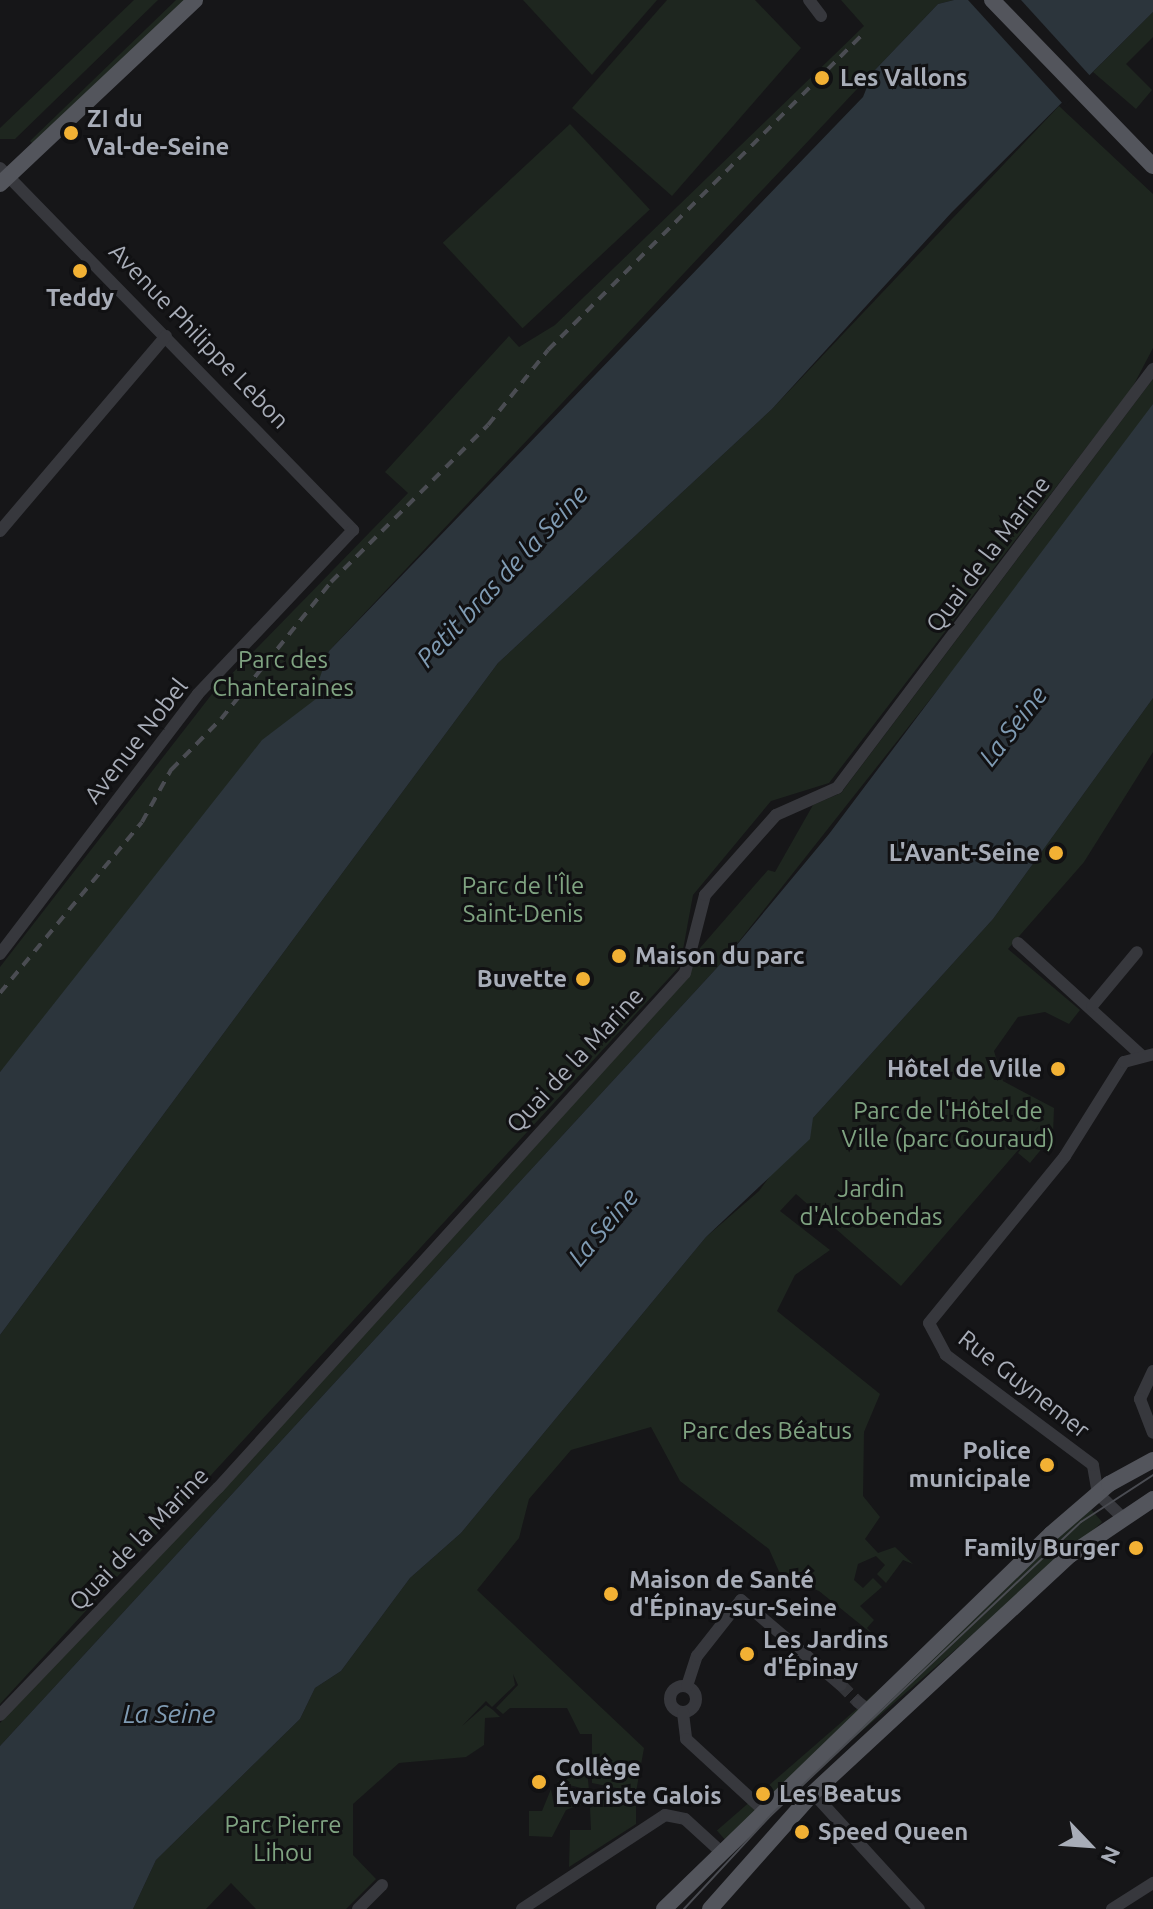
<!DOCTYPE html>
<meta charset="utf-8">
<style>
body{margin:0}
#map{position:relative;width:1153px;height:1909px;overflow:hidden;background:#161618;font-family:Ubuntu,sans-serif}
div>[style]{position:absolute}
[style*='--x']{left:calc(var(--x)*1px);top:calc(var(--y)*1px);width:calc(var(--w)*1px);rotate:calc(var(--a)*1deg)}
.green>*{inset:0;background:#1e261f;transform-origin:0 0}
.water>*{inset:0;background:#2c353c}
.pier>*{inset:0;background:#161618}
.minor-tunnel>*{height:12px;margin-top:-6px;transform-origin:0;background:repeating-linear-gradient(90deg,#333438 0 12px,transparent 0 18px)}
.minor>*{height:12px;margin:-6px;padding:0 6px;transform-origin:6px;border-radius:6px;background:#37383d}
.minor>.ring{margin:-6px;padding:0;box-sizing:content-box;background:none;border:12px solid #37383d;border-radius:50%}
.major>*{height:16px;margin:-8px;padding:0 8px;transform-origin:8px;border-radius:8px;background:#53555c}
.tram>*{height:2px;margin:-1px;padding:0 1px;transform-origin:1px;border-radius:1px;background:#4a4c52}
.rail>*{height:4px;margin-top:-2px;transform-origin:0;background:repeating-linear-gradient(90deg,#4a4c52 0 10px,transparent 0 18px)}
.dots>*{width:22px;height:22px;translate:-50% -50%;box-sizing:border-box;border:4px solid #111113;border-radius:50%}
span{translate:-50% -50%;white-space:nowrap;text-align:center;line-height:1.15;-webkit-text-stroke:6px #111113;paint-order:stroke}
.poi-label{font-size:24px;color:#a8adb8;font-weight:700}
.left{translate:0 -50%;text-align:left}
.right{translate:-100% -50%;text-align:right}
.street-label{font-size:24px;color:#a8adb8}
.park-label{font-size:24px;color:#7fa381}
.water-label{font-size:26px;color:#7f9bb3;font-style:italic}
.north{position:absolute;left:1049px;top:1805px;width:80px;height:80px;-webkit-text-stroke:6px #111113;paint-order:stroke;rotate:115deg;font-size:22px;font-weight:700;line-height:32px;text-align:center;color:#a8adb8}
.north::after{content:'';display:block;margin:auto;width:28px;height:36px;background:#a8adb8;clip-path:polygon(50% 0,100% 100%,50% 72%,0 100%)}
</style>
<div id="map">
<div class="green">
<i style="clip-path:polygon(134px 0,158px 0,15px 139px,0 139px,0 128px)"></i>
<i style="clip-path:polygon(176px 0,186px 0,33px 144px,30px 141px)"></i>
<i style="clip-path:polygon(523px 0,657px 0,592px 75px)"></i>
<i style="clip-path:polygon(667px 0,755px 0,801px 48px,672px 196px,572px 108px)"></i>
<i style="clip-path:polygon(841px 0,954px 0,938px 4px,873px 72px,329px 651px,325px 692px,0 1072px,0 967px,212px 694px,408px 493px,385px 472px,509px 336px,519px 347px,555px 325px,864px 26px)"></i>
<i style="clip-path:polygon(1153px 12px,1153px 37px,1126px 64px,1152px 90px,1136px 109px,1093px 72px)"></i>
<i style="clip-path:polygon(1059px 106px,1153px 194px,1153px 348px,1132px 388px,829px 783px,771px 801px,693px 895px,680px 966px,0 1704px,0 1335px,498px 663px,772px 409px)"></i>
<i style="left:570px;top:124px;width:117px;height:174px;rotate:47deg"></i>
<i style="clip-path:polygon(1153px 379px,1153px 405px,1049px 549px,725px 959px,0 1746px,0 1723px,688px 977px,700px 948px,768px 870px,775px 872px,813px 805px,841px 793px)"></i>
<i style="clip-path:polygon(1153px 698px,1153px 752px,1084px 862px,1008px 949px,1080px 1010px,1069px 1024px,1045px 1012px,1018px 1017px,994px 1051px,1003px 1081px,1054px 1108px,1053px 1135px,1030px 1163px,1018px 1153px,1039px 1126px,901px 1286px,796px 1194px,780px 1211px,830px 1250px,795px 1275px,777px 1311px,880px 1394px,864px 1432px,863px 1496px,880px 1517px,865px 1539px,878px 1553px,895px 1547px,913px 1564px,903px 1560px,886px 1583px,877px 1574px,885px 1565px,876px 1556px,858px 1564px,854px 1580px,863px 1588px,873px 1578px,882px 1587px,860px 1606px,874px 1620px,867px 1628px,876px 1637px,819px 1591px,781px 1576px,769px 1549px,680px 1481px,651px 1427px,571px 1450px,529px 1499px,519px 1538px,477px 1590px,644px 1748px,636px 1792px,592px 1783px,592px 1734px,580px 1734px,567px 1708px,510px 1708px,503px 1714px,496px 1708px,518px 1685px,513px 1674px,515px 1685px,492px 1707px,486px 1701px,462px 1726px,486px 1705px,493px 1710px,500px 1717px,485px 1718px,484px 1745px,466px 1757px,399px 1763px,353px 1804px,353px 1855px,376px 1879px,346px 1909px,256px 1909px,231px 1883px,206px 1909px,133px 1909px,156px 1860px,300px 1719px,315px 1688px,341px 1671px,410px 1578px,461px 1533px,706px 1237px,759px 1191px,813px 1118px,993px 919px)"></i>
<i style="left:1089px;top:1507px;width:20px;height:493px;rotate:49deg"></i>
<i style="clip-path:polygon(580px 1760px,586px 1760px,589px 1790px,557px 1782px,580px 1772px)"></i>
<i style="clip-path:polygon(551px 1789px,554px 1805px,565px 1806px,566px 1797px,590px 1801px,566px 1810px,552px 1837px,529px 1836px,529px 1811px,542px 1811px)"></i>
<i style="clip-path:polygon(602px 1800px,636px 1802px,636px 1824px,569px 1867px,570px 1830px,591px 1830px,590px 1808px)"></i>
</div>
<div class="water">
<i style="clip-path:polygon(954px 0,1153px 0,1153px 12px,952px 212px,772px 409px,498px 663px,0 1335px,0 1072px,262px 740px,325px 692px,318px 683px,329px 651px,863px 97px,873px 72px,938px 4px)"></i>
<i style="clip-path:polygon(1153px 404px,1153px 698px,993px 919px,813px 1118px,810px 1139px,706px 1237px,461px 1533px,410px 1578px,341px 1671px,315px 1688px,300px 1719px,156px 1860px,133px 1909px,0 1909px,0 1746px,725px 959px,829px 834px)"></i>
</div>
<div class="pier">
<i style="clip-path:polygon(968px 0,1021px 0,1092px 78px,1065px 106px)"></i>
</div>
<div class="minor-tunnel">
<i style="--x:841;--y:1685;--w:24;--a:45"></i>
</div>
<div class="minor">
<i style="--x:809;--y:0;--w:20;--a:53"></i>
<i style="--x:0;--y:168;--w:506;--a:45.72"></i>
<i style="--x:353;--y:530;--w:226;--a:133.4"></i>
<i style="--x:198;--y:694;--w:327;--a:127.3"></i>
<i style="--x:0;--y:531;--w:256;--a:-49.6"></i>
<i style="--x:1018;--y:943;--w:168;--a:42.3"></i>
<i style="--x:1092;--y:1006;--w:70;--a:-50.2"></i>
<i style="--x:1153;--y:1371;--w:31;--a:115"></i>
<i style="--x:1140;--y:1399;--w:36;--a:69"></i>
<i style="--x:1120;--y:1515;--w:30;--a:-136"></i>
<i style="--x:1098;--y:1494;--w:29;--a:-100"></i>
<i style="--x:1093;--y:1465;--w:184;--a:-143.2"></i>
<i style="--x:946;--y:1355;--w:36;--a:-118"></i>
<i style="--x:929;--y:1323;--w:215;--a:-50.8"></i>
<i style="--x:1065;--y:1156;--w:111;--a:-57.9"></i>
<i style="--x:1124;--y:1062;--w:30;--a:-15"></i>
<i class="ring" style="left:670px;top:1686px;width:14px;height:14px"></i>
<i style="--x:687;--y:1686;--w:32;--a:-72"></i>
<i style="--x:697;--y:1656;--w:71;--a:-51.8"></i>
<i style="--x:741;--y:1600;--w:131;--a:40.4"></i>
<i style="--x:858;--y:1702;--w:13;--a:39"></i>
<i style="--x:683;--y:1713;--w:26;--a:83"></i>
<i style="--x:686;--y:1739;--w:102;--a:42.6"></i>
<i style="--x:0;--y:1715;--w:315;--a:-46.2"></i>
<i style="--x:218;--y:1488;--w:695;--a:-47.8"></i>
<i style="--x:685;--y:973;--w:81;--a:-75.6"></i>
<i style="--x:705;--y:895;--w:107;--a:-48.4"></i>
<i style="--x:776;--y:815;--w:67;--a:-23.9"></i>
<i style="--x:837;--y:788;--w:525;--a:-52.98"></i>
<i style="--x:813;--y:1793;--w:157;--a:47.6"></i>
<i style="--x:358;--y:1909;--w:34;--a:-45"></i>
<i style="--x:522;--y:1909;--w:171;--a:-33.3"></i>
<i style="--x:665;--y:1815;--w:20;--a:11"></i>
<i style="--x:685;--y:1819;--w:46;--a:42.4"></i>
<i style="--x:1112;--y:1909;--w:49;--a:-32.4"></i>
</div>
<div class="major">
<i style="--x:992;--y:0;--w:231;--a:45.9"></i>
<i style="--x:0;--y:184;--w:268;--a:-43.3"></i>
<i style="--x:664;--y:1909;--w:539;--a:-44.1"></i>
<i style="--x:1051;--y:1534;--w:77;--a:-40.8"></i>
<i style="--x:1109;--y:1484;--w:50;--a:-28.6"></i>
<i style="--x:710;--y:1909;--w:155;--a:-48.4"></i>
<i style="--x:813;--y:1793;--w:350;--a:-42.8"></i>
<i style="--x:1070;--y:1555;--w:100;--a:-34"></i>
</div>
<div class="tram">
<i style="--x:684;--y:1909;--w:128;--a:-47.2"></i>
<i style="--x:771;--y:1815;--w:427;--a:-43.4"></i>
<i style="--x:1081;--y:1522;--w:86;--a:-33.1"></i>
</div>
<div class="rail">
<i style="--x:0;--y:993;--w:222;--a:-50.3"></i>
<i style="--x:142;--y:822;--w:60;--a:-60.9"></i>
<i style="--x:171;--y:770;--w:71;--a:-45.6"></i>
<i style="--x:221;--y:719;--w:176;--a:-51.2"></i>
<i style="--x:331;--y:582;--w:222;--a:-45"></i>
<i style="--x:488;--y:425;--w:96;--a:-51.3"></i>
<i style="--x:548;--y:350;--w:446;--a:-45.1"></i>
</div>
<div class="dots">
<i style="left:822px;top:78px;background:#f2b134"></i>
<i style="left:71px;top:133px;background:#f2b134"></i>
<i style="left:80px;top:271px;background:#f2b134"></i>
<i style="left:1056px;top:853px;background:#f2b134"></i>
<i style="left:619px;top:956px;background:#f2b134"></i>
<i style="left:583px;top:979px;background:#f2b134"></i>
<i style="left:1058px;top:1069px;background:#f2b134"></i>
<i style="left:1047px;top:1465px;background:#f2b134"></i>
<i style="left:1136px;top:1548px;background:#f2b134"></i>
<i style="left:611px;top:1594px;background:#f2b134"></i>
<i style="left:747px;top:1654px;background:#f2b134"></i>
<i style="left:539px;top:1782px;background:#f2b134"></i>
<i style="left:763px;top:1794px;background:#f2b134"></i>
<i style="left:802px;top:1832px;background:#f2b134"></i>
</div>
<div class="poi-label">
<span class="left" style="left:840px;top:78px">Les Vallons</span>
<span class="left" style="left:87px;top:133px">ZI du<br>Val-de-Seine</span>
<span style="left:80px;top:298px">Teddy</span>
<span class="right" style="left:1040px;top:853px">L'Avant-Seine</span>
<span class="left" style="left:635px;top:956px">Maison du parc</span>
<span class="right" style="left:567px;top:979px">Buvette</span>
<span class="right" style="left:1042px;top:1069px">Hôtel de Ville</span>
<span class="right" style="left:1031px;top:1465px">Police<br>municipale</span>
<span class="right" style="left:1120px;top:1548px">Family Burger</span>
<span class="left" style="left:629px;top:1594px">Maison de Santé<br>d'Épinay-sur-Seine</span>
<span class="left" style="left:763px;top:1654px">Les Jardins<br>d'Épinay</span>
<span class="left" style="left:555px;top:1782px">Collège<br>Évariste Galois</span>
<span class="left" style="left:779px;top:1794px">Les Beatus</span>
<span class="left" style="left:818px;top:1832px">Speed Queen</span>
</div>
<div class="street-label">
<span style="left:199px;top:336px;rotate:46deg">Avenue Philippe Lebon</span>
<span style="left:988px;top:554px;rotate:-53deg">Quai de la Marine</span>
<span style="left:136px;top:741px;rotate:-52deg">Avenue Nobel</span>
<span style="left:575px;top:1060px;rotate:-47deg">Quai de la Marine</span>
<span style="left:1024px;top:1384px;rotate:38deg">Rue Guynemer</span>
<span style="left:139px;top:1539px;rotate:-46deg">Quai de la Marine</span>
</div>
<div class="park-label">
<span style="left:283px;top:674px">Parc des<br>Chanteraines</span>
<span style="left:523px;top:900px">Parc de l'Île<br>Saint-Denis</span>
<span style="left:948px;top:1125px">Parc de l'Hôtel de<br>Ville (parc Gouraud)</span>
<span style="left:871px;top:1203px">Jardin<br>d'Alcobendas</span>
<span style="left:767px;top:1431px">Parc des Béatus</span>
<span style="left:283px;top:1839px">Parc Pierre<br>Lihou</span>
</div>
<div class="water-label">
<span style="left:502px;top:576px;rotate:-47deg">Petit bras de la Seine</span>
<span style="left:1013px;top:726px;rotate:-52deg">La Seine</span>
<span style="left:603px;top:1227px;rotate:-50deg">La Seine</span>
<span style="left:169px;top:1714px">La Seine</span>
</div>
<div class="north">N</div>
</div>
